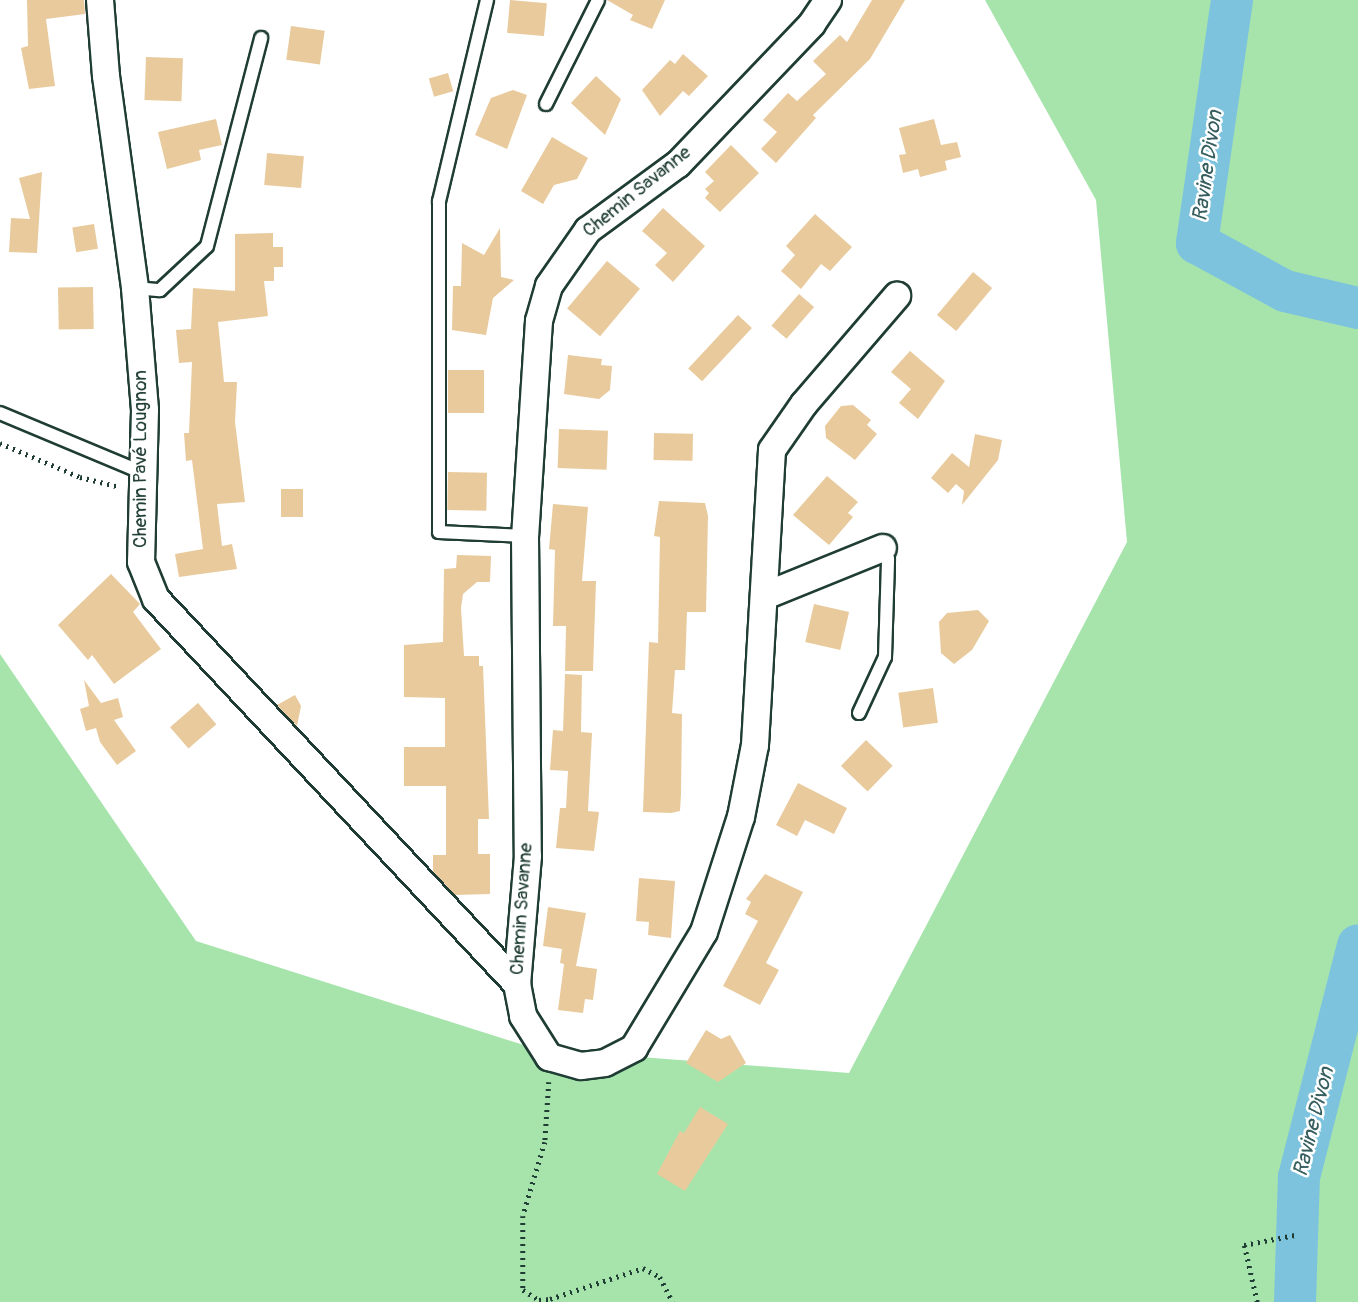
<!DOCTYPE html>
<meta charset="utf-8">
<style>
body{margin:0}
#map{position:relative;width:1358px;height:1302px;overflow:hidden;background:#fff;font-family:Pangolin,sans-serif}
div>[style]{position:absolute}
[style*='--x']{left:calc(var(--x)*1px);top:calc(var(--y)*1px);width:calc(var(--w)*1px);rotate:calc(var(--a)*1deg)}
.green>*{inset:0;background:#a6e4ac}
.river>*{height:42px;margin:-21px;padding:0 21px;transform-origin:21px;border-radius:21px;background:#7dc3de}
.building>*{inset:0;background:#e9ca9c;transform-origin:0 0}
.path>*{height:4.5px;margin-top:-2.25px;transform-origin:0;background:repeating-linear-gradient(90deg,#1f3d34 0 2px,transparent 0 7px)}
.roads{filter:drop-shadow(2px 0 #1f3d34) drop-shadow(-2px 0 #1f3d34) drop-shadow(0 2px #1f3d34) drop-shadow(0 -2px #1f3d34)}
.service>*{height:12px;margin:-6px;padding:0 6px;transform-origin:6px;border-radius:6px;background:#fff}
.minor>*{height:26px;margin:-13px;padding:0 13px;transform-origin:13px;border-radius:13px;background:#fff}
span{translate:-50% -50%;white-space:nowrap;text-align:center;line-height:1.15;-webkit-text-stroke:5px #fff;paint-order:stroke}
.street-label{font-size:19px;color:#1f3d34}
.water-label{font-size:21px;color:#365e5e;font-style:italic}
</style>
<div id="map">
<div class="green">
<i style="clip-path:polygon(985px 0,1358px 0,1358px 1302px,0 1302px,0 654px,196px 941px,536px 1049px,849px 1073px,1127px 542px,1096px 200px)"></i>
</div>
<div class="river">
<i style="--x:1232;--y:0;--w:246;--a:98.2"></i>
<i style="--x:1197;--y:243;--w:100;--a:28.6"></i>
<i style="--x:1285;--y:291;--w:75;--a:13.1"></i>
<i style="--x:1295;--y:1302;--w:125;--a:-88.2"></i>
<i style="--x:1299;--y:1177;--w:239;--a:-75.7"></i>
</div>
<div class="building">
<i style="clip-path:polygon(27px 0,84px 0,85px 14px,46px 19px,55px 86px,29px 89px,21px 48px,28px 46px)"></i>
<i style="left:510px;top:0;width:37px;height:33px;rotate:5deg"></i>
<i style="clip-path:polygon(607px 0,665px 0,652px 29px,630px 20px,633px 15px)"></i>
<i style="clip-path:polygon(872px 0,905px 0,870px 59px,813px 115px,816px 118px,776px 163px,761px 149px,777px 132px,763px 120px,788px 93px,797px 101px,826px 74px,813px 61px,840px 35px,847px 42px)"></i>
<i style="left:291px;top:26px;width:34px;height:34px;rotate:8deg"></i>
<i style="clip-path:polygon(683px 54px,708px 76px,689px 96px,683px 91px,660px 116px,642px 90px,670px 60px,675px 64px)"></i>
<i style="left:146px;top:57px;width:37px;height:43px;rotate:2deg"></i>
<i style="left:448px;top:73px;width:19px;height:20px;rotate:74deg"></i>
<i style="clip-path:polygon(596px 76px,621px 99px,605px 135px,571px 103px)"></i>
<i style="clip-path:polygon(513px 90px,527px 95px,507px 149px,475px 135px,491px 98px)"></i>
<i style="clip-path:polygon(216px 119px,222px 145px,199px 150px,201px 160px,167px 169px,158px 132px)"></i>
<i style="clip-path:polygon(934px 119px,941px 145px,957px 142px,961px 157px,945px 161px,947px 170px,920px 177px,918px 169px,903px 173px,899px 155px,906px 154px,899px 128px)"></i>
<i style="clip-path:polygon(552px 137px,588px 158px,577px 179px,554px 185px,543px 204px,521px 191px)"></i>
<i style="clip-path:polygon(731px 145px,759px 173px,720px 212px,705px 198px,709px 193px,705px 189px,714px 181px,705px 172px)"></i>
<i style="left:267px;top:153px;width:37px;height:32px;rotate:5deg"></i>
<i style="clip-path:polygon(42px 172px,37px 253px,9px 252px,11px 218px,30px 219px,19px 178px)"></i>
<i style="clip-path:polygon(663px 208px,705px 246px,673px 282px,655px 265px,667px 253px,642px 231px)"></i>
<i style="clip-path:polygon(815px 214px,852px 247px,830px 271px,821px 264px,801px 289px,781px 271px,795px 255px,786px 246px)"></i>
<i style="left:94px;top:224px;width:25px;height:22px;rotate:81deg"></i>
<i style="clip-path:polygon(500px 228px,501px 277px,514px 280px,493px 298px,486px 335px,452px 330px,453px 286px,461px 286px,462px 243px,484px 255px)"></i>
<i style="clip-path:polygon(273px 233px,273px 247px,283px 247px,283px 267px,274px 267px,274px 281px,264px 281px,268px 316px,218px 322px,224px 382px,237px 382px,235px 422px,245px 502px,217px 504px,222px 546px,232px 544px,237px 569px,179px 577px,175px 554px,203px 549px,192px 460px,186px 461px,184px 433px,189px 433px,192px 362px,179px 363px,176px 330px,191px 329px,193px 288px,235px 291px,235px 234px)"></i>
<i style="left:607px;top:261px;width:43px;height:62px;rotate:40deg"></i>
<i style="left:973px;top:272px;width:25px;height:56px;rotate:40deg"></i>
<i style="left:93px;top:287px;width:42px;height:35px;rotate:89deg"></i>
<i style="left:799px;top:294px;width:20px;height:42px;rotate:41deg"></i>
<i style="left:738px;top:315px;width:19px;height:73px;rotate:43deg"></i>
<i style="clip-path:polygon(910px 351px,945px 381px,918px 419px,899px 403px,911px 389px,891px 372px)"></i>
<i style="clip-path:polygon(568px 355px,602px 359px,601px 365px,612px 366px,610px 390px,599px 399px,564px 394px)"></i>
<i style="left:448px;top:370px;width:36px;height:43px"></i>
<i style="clip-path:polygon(853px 405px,871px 420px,867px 425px,877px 434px,855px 460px,826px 438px,825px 426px,841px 406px)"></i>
<i style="left:559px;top:429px;width:49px;height:39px;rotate:2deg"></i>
<i style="left:654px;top:433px;width:39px;height:27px;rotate:1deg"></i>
<i style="clip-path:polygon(975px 434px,1002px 440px,998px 460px,962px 505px,964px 491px,956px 484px,948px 493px,931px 478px,952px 453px,969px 467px)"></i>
<i style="left:448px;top:472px;width:39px;height:38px;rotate:1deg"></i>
<i style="clip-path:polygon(827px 476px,858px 502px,848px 513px,853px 517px,829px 545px,793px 515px)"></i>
<i style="left:281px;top:489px;width:22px;height:28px"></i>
<i style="clip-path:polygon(659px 501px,705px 503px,708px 516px,706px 612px,687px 612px,685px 670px,675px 670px,672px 713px,682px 714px,681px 794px,680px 811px,671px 813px,643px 812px,649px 642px,658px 643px,660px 537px,654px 536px)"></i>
<i style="clip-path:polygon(553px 504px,588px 507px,582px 581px,596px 581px,593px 671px,565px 671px,566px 626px,553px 626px,555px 550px,549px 549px)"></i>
<i style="clip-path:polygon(457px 555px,491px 556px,490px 582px,477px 582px,463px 594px,461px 608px,464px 656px,479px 656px,479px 666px,483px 666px,489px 819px,478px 819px,478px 854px,490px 854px,490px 894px,455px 895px,433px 871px,433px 855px,446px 855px,446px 786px,404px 786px,404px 747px,445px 747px,445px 698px,404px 697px,404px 645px,443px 642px,444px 569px,456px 568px)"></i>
<i style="clip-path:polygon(111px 574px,140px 604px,133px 612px,161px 649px,114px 684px,92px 655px,88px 660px,58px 625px)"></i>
<i style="left:814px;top:604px;width:36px;height:39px;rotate:13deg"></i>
<i style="clip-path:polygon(978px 610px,989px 621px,972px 650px,954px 664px,941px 653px,939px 622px,947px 613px)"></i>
<i style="clip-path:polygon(565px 674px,582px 675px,581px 732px,592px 733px,588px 811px,599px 812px,594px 851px,556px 848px,560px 808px,566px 808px,568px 771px,550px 770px,553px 730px,563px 731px)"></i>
<i style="clip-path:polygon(84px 680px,101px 703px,118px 698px,123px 717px,114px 720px,136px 751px,117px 765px,100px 742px,96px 728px,86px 731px,80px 709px,89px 706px)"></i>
<i style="left:933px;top:688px;width:35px;height:35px;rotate:82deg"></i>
<i style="clip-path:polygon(295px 695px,301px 706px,297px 726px,277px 705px)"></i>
<i style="left:198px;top:703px;width:28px;height:37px;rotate:49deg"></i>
<i style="left:866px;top:740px;width:37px;height:36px;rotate:44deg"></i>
<i style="clip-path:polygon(798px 783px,847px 808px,834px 834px,805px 820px,797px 836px,776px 825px)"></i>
<i style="clip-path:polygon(765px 874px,803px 892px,766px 963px,779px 970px,760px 1005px,723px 986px,758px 921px,745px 914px,751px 902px,746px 899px)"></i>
<i style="clip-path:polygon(639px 878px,675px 881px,671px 938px,648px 935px,649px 922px,636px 921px)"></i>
<i style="clip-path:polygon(548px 907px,586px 913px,576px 966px,597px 969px,593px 1000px,585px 999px,583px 1013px,558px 1010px,564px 964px,560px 963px,562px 949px,543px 946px)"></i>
<i style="clip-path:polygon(706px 1030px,721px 1039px,730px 1035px,746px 1063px,718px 1082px,686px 1063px)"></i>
<i style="clip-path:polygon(700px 1107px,728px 1124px,685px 1191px,657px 1174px,680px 1131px,684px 1133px)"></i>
</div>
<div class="path">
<i style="--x:0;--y:443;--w:87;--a:23"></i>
<i style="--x:80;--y:477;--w:41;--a:14"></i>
<i style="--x:549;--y:1082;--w:60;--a:93.8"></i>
<i style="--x:545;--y:1142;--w:77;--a:106.6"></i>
<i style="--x:523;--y:1216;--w:74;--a:90"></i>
<i style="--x:523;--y:1290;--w:19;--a:32"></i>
<i style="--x:539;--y:1300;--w:11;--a:-5"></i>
<i style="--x:550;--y:1299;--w:98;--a:-18.4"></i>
<i style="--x:643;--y:1268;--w:19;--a:28"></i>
<i style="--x:660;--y:1277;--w:28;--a:63"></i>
<i style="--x:1257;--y:1302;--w:58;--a:-102.8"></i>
<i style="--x:1244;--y:1245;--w:52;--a:-11.1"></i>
</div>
<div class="roads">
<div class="service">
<i style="--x:487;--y:0;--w:207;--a:103.4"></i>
<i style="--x:439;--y:201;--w:331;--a:90"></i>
<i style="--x:439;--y:532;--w:86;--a:2.7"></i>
<i style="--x:546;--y:104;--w:116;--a:-63.4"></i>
<i style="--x:135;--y:288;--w:25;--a:5"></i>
<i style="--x:160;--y:290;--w:64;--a:-43.1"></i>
<i style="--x:207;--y:246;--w:215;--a:-75.4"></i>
<i style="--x:0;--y:413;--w:153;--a:22.7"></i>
<i style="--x:859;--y:713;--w:62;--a:-65.1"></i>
<i style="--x:885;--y:657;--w:98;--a:-88.2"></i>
<i style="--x:888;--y:559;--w:12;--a:-114"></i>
</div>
<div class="minor">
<i style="--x:100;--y:0;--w:76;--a:85.5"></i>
<i style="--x:106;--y:76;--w:214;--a:82.2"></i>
<i style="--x:135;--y:288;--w:122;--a:85.3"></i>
<i style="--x:145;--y:410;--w:152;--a:91.5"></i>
<i style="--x:141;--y:562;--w:40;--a:68"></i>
<i style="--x:156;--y:599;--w:528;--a:46.84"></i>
<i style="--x:828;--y:0;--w:29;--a:124"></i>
<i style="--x:812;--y:24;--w:194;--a:133.7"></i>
<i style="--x:678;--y:164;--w:112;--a:143.7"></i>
<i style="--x:588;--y:230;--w:68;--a:124.9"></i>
<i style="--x:549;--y:286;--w:36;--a:106"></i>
<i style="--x:539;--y:321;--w:215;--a:93.7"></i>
<i style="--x:525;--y:536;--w:320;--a:89.5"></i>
<i style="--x:528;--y:856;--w:128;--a:94.9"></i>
<i style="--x:517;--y:984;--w:33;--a:79"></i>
<i style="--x:523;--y:1016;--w:49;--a:57.6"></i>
<i style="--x:549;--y:1057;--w:33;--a:16"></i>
<i style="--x:581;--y:1066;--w:24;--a:-7"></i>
<i style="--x:605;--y:1063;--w:33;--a:-27"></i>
<i style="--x:634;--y:1048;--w:135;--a:-58.9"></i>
<i style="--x:704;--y:932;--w:121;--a:-72.2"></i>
<i style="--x:741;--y:817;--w:73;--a:-79"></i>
<i style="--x:755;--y:745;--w:295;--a:-86.7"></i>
<i style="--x:772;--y:450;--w:56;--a:-55.2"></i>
<i style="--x:804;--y:404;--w:143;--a:-49.3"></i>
<i style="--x:767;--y:595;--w:125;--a:-22.1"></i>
</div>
</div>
<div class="street-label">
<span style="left:637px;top:192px;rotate:-39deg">Chemin Savanne</span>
<span style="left:141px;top:459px;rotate:-90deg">Chemin Pavé Lougnon</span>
<span style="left:522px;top:909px;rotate:-86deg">Chemin Savanne</span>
</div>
<div class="water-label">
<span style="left:1208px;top:166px;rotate:-82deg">Ravine Divon</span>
<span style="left:1314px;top:1122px;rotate:-76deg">Ravine Divon</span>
</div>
</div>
